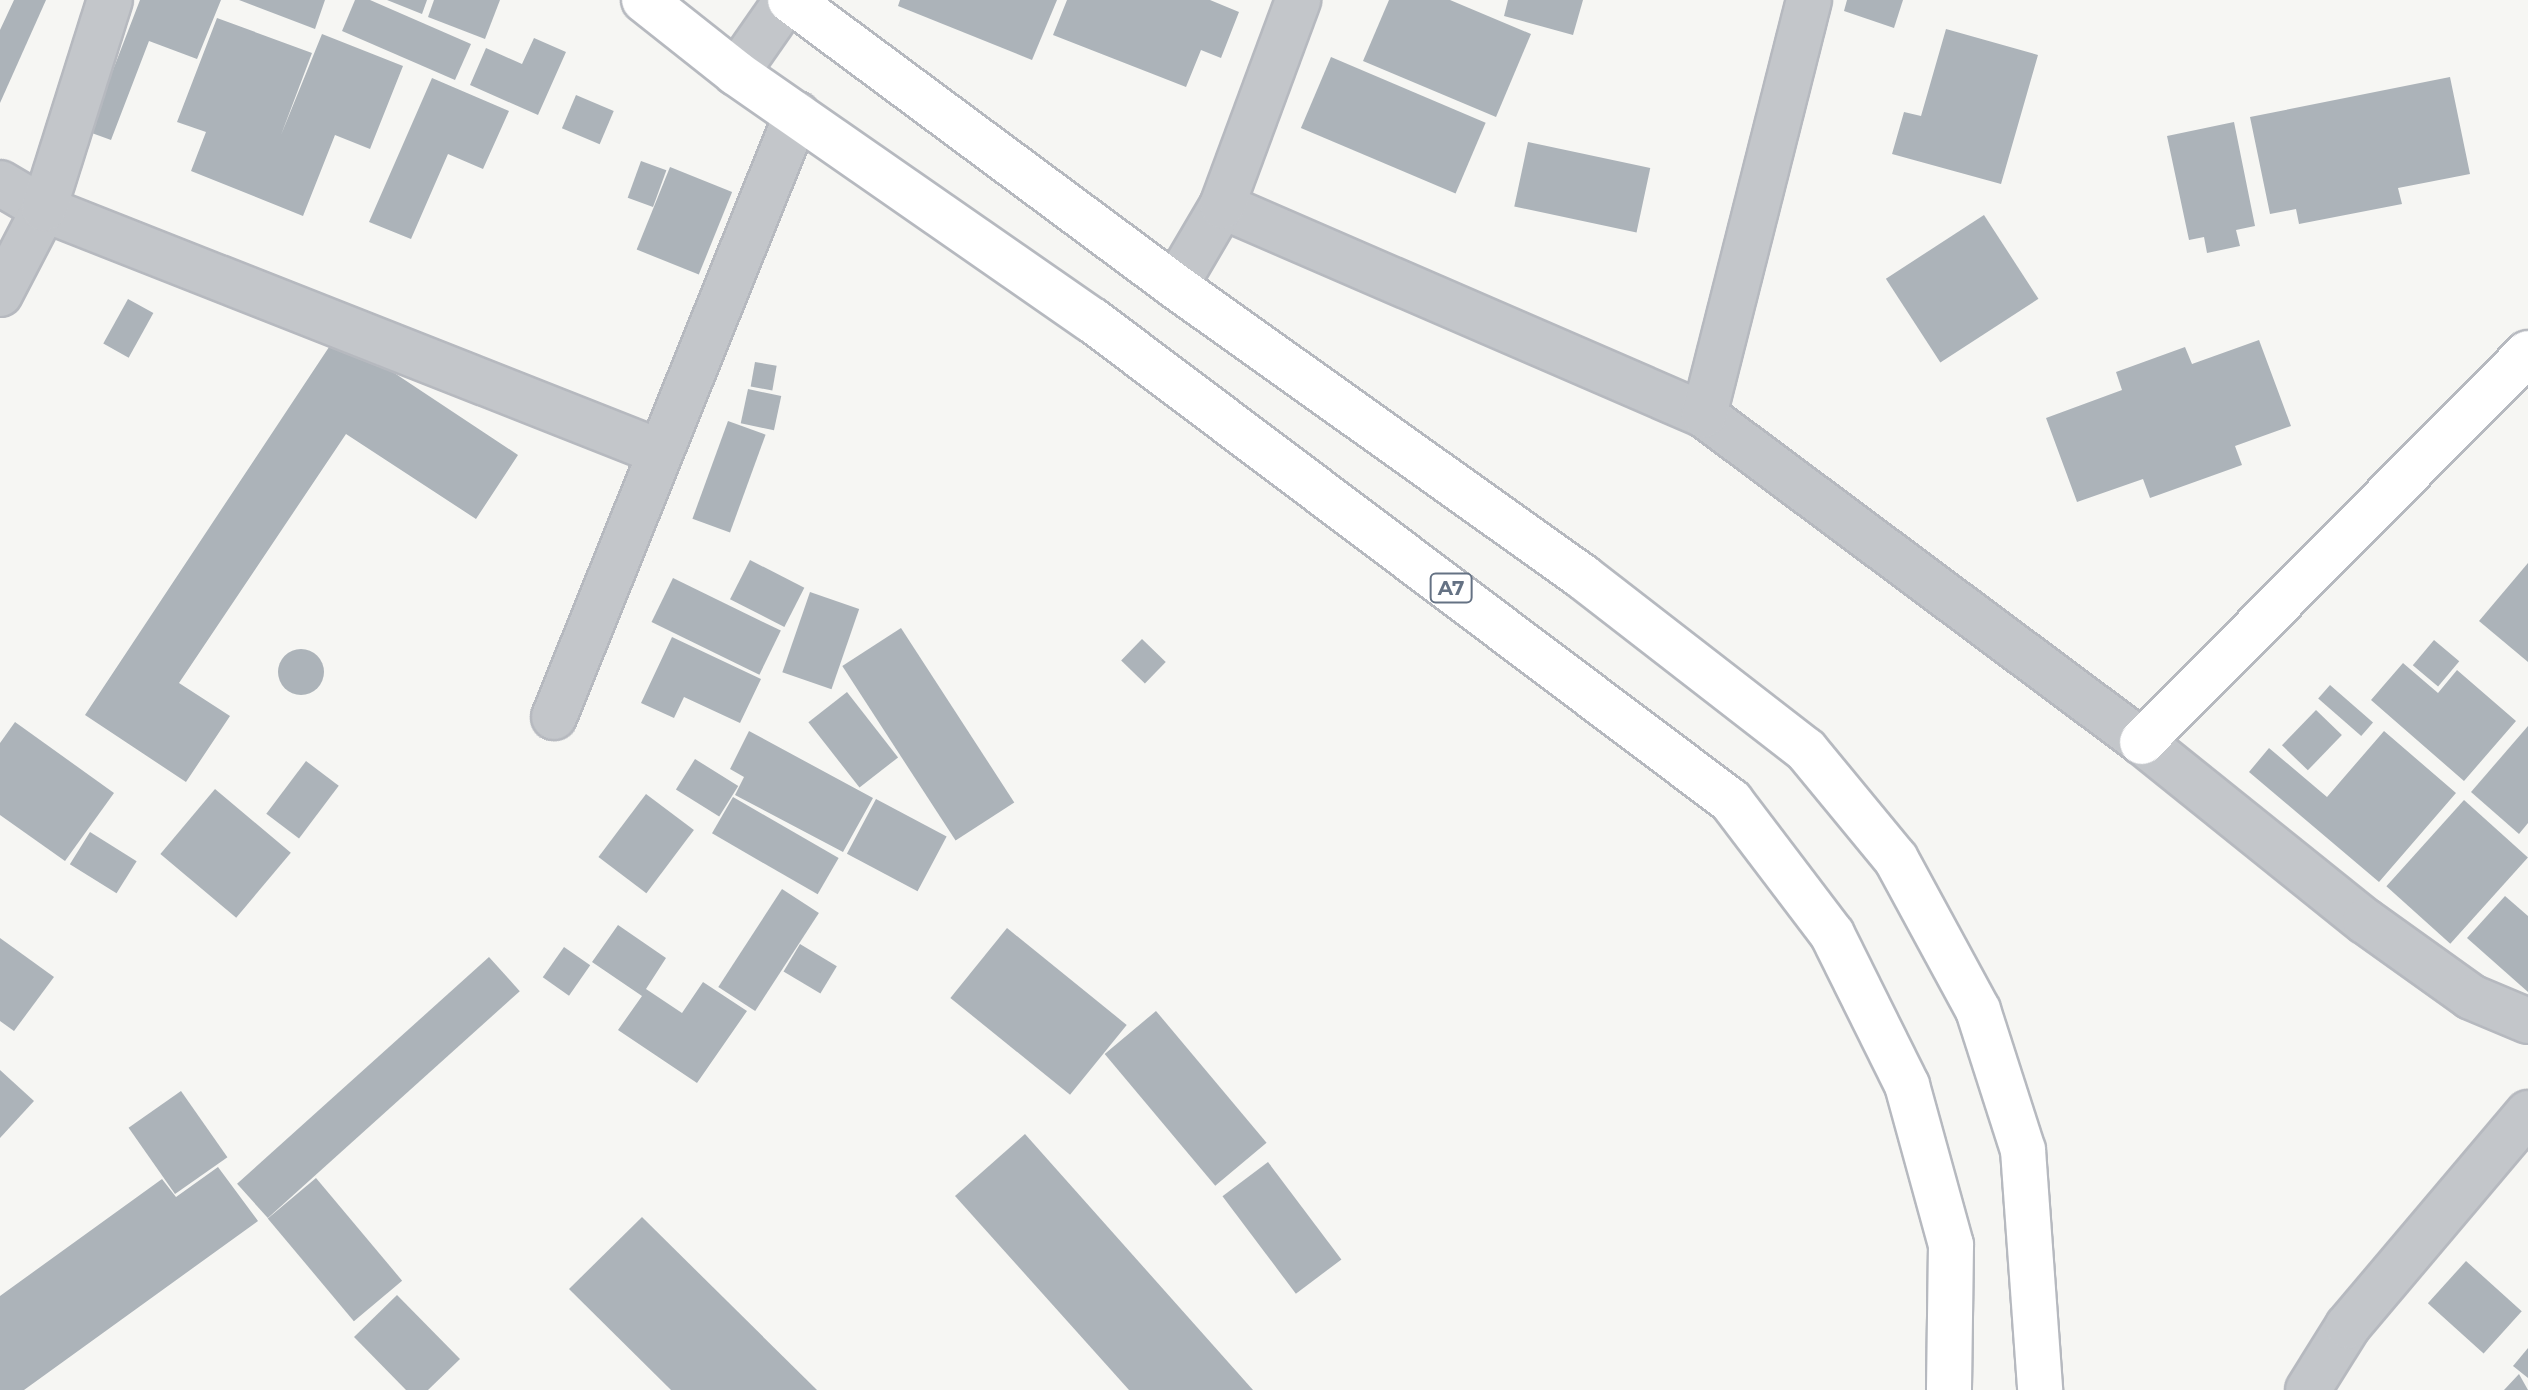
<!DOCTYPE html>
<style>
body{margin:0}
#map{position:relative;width:2528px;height:1390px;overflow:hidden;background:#f6f6f3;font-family:Montserrat,sans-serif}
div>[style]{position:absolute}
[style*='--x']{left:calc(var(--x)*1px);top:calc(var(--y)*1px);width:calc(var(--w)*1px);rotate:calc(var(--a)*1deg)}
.building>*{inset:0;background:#acb3b9;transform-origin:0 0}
.round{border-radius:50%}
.roads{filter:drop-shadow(2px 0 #b6b9bf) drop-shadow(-2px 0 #b6b9bf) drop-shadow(0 2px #b6b9bf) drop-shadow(0 -2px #b6b9bf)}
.minor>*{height:44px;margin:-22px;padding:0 22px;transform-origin:22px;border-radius:22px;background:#c3c6ca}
.secondary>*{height:44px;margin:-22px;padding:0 22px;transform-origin:22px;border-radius:22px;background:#fff}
.trunk>*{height:44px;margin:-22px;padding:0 22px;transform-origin:22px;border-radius:22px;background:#fff}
span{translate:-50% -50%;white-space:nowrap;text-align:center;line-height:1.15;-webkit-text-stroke:8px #fff;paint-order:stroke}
.shield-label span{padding:2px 6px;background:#fff;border:2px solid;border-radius:6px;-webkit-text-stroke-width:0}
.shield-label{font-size:20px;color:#657284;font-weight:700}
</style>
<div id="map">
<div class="building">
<i style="clip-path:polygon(14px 0,46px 0,0 103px,0 30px)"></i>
<i style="clip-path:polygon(140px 0,221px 0,197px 59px,149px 41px,111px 140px,89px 132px)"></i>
<i style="clip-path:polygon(239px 0,325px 0,315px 29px)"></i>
<i style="clip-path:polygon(355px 0,370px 0,471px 44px,455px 80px,342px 31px)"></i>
<i style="clip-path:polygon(387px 0,427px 0,422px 14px)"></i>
<i style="clip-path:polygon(434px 0,500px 0,485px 39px,428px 17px)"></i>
<i style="clip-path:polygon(900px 0,1057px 0,1032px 60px,898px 6px)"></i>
<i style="clip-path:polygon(1067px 0,1210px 0,1239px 12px,1221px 58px,1201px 50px,1186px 87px,1053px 35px)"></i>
<i style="clip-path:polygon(1389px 0,1450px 0,1531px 34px,1496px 117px,1363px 61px)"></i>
<i style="clip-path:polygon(1508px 0,1583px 0,1573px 35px,1504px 16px)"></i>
<i style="clip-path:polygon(1847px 0,1903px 0,1894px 28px,1844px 11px)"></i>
<i style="clip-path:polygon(217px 18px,312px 53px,281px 135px,322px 34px,403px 66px,370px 149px,335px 135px,303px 216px,191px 171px,206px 132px,177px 122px)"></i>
<i style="clip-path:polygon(1946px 29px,2038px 55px,2001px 184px,1892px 154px,1904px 112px,1921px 116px)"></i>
<i style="clip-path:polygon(534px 38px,566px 52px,538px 115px,470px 85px,486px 48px,522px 64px)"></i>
<i style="left:1331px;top:57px;width:168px;height:77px;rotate:23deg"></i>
<i style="clip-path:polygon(2450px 77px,2470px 174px,2398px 188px,2402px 204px,2299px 224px,2296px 209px,2270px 214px,2250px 117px)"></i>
<i style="clip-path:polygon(432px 78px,509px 111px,483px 169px,448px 154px,411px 239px,369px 222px)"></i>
<i style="left:576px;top:95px;width:41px;height:36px;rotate:23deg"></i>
<i style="clip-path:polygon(2234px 122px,2255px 226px,2236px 230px,2240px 246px,2207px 253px,2204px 237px,2189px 240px,2167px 136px)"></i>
<i style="left:1528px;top:142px;width:125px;height:66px;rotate:12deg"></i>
<i style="left:641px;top:161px;width:27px;height:39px;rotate:20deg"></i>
<i style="left:670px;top:167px;width:67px;height:89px;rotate:22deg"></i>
<i style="left:1984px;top:215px;width:100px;height:117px;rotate:57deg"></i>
<i style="left:128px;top:299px;width:29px;height:51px;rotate:29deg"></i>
<i style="clip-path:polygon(337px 335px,518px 455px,476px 519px,346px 434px,179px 683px,230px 716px,186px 782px,85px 715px)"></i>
<i style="clip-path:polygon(2259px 340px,2291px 426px,2235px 446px,2242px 465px,2150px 498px,2143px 479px,2077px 502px,2046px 418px,2122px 390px,2116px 372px,2185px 347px,2192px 364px)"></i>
<i style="left:755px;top:362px;width:22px;height:25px;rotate:10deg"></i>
<i style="left:748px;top:389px;width:34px;height:35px;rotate:12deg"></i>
<i style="left:728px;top:421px;width:40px;height:104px;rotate:20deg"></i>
<i style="left:750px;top:560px;width:61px;height:44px;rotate:27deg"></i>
<i style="clip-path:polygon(2528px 563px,2528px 662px,2479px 621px)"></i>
<i style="left:673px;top:578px;width:120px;height:49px;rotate:26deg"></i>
<i style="left:810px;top:592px;width:52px;height:85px;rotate:19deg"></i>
<i style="left:901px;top:628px;width:208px;height:70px;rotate:57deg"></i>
<i style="clip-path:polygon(672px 637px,761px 679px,740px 723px,684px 697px,674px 718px,641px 703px)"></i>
<i style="left:1142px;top:639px;width:33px;height:30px;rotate:44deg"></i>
<i style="left:2434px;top:640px;width:33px;height:33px;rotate:40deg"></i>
<i class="round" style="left:278px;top:649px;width:46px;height:46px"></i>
<i style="clip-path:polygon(2403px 663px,2438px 693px,2457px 670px,2516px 721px,2464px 781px,2371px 700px)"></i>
<i style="left:2330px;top:685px;width:57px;height:18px;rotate:41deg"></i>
<i style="left:847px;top:692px;width:83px;height:49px;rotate:52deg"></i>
<i style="left:2316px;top:710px;width:36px;height:49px;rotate:44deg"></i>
<i style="clip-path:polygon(15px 722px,114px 793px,65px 861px,0 815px,0 743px)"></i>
<i style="clip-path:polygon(2528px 726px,2528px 823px,2519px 834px,2471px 792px)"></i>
<i style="clip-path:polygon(749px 731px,873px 798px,843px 852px,735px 795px,744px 777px,730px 769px)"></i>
<i style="clip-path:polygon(2384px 731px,2456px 793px,2379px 882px,2249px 772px,2269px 748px,2327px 797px)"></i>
<i style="left:695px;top:759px;width:51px;height:36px;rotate:32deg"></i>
<i style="left:306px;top:761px;width:41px;height:66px;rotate:37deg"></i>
<i style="left:215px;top:789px;width:99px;height:85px;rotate:40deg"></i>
<i style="left:646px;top:794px;width:60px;height:79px;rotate:37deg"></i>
<i style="left:733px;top:797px;width:122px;height:42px;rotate:30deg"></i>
<i style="left:876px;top:799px;width:80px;height:62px;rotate:28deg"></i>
<i style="left:2464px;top:800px;width:86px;height:116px;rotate:42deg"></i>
<i style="left:90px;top:832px;width:55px;height:38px;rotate:32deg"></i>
<i style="left:782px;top:889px;width:44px;height:117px;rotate:33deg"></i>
<i style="clip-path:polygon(2505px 896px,2528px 916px,2528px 992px,2467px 938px)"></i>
<i style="clip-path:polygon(618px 925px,666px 958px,646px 989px,682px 1013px,703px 982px,747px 1011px,697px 1083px,618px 1030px,642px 996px,592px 962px)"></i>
<i style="left:1007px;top:928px;width:154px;height:90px;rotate:39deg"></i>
<i style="clip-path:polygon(0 938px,54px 977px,14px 1031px,0 1021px)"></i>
<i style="left:800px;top:944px;width:43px;height:32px;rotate:31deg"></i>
<i style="left:564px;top:947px;width:32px;height:37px;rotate:35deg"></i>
<i style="left:489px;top:957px;width:46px;height:339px;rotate:48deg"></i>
<i style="left:1156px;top:1011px;width:172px;height:67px;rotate:50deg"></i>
<i style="clip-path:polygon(0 1070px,34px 1101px,0 1138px)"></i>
<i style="left:181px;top:1091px;width:81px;height:64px;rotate:55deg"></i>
<i style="clip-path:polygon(1025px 1134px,1253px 1390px,1129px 1390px,955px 1196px)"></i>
<i style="left:1268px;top:1162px;width:122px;height:57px;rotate:53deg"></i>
<i style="clip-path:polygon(218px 1167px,258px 1221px,24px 1390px,0 1390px,0 1296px,162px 1179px,176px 1197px)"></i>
<i style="left:316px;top:1178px;width:134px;height:63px;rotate:50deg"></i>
<i style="clip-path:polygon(642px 1217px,817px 1390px,671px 1390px,569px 1289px)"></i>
<i style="left:2466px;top:1261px;width:75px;height:57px;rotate:42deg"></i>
<i style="clip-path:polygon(397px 1295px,460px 1359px,428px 1390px,406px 1390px,354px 1337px)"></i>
<i style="clip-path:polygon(2528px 1348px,2528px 1378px,2513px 1366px)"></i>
<i style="clip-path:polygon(2519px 1374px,2528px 1390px,2504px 1390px)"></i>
</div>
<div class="roads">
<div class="minor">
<i style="--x:736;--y:73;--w:89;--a:-55.1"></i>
<i style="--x:0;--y:183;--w:51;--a:30.6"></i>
<i style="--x:44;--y:209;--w:662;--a:21.53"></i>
<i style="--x:1222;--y:206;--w:525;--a:23.44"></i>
<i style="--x:1704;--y:415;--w:547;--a:36.74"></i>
<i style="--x:2142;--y:742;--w:286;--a:38.8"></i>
<i style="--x:2365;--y:921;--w:130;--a:35.6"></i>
<i style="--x:2471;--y:997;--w:62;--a:22.8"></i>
<i style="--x:1175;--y:286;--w:93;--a:-59.6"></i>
<i style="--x:1222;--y:206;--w:220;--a:-69.7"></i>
<i style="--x:0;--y:294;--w:96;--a:-62.6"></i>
<i style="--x:44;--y:209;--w:219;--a:-72.5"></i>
<i style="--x:1704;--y:415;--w:428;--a:-75.8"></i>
<i style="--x:554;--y:717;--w:650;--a:-68.05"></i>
<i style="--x:2308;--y:1390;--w:75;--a:-58"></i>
<i style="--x:2348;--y:1326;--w:279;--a:-49.8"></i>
</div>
<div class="secondary">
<i style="--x:2142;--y:742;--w:548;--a:-45.22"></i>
</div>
<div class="trunk">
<i style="--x:644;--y:0;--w:117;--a:38.4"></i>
<i style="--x:736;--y:73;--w:433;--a:34.8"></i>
<i style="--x:1092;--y:320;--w:800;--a:36.97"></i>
<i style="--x:1731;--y:801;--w:167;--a:52.8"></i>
<i style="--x:1832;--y:934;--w:169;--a:63.6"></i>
<i style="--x:1907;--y:1085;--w:166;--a:74.6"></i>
<i style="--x:1951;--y:1245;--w:145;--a:90.8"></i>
<i style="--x:790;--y:0;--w:480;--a:36.6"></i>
<i style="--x:1175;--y:286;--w:501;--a:35.5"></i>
<i style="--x:1583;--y:577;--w:282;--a:37.8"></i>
<i style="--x:1806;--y:750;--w:141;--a:50.5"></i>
<i style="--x:1896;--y:859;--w:172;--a:61.5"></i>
<i style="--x:1978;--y:1010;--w:147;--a:72.2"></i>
<i style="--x:2023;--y:1150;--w:241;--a:85.9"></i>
</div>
</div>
<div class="shield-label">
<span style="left:1451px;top:588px">A7</span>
</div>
</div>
